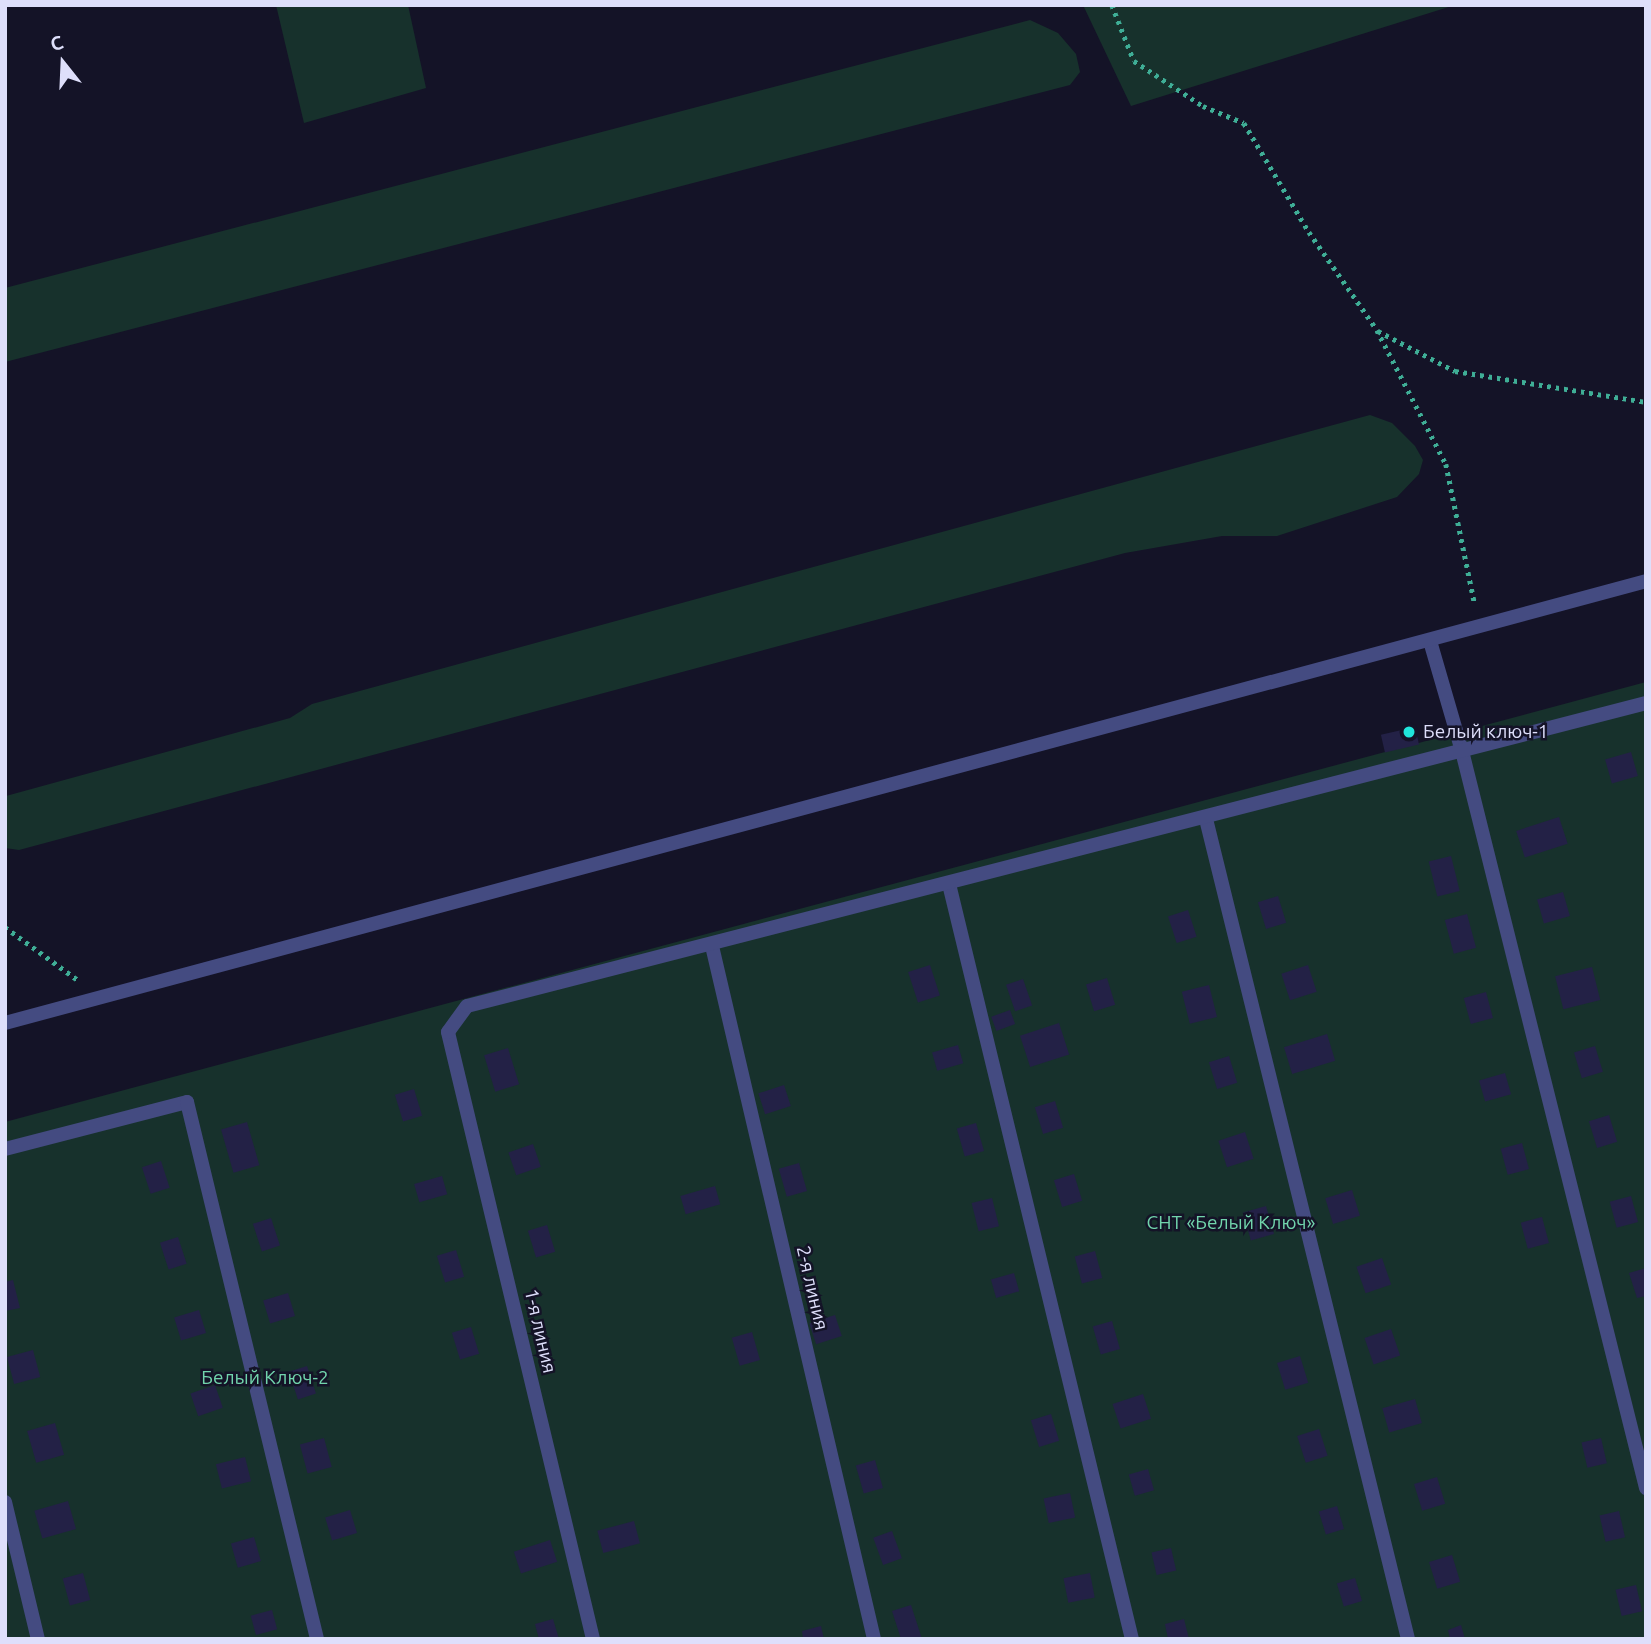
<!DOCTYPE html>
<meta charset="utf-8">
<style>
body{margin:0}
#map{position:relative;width:1651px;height:1644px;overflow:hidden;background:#141327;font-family:Ubuntu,sans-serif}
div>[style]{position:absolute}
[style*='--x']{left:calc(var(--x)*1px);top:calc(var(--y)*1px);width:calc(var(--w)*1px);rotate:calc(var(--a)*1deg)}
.green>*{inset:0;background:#17312c}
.building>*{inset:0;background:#232146;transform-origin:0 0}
.path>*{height:4.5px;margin-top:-2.25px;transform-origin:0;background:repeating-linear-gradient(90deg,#3fae96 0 3.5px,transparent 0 8.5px)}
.service>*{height:14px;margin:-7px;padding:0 7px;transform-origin:7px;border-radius:7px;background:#444b81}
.minor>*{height:14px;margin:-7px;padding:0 7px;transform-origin:7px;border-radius:7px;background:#444b81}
.dots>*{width:19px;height:19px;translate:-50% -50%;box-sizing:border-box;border:4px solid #141327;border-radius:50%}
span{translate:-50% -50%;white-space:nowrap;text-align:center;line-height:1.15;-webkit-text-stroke:5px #141327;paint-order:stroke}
.poi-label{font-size:19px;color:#dedffb}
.left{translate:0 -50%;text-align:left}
.park-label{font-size:19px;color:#71d4ac}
.street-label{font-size:19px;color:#dedffb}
.frame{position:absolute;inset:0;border:7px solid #dedffb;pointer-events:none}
.north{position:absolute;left:28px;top:28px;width:70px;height:70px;-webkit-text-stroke:5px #141327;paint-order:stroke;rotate:342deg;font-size:19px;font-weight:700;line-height:28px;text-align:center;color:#dedffb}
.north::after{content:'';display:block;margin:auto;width:24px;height:32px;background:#dedffb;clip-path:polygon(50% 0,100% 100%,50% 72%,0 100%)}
</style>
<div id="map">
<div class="green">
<i style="clip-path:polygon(276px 5px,408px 5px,426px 88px,304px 123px)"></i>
<i style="clip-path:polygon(1083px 5px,1455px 5px,1131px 106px)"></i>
<i style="clip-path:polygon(1030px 20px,1058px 33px,1076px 54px,1080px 72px,1070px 85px,5px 362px,5px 288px)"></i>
<i style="clip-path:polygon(1370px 415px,1392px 423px,1415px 446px,1423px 460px,1419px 474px,1397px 497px,1277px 536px,1222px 536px,1125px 553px,19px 850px,5px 848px,6px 796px,290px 718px,312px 704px)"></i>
<i style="clip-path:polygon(1646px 682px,1646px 1639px,5px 1639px,5px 1122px)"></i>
</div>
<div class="building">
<i style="left:1415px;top:727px;width:18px;height:35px;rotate:77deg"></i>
<i style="left:1631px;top:752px;width:25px;height:27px;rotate:74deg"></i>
<i style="left:1559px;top:817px;width:28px;height:45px;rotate:72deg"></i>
<i style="left:1451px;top:856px;width:36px;height:23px;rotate:76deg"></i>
<i style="left:1563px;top:892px;width:25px;height:27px;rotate:74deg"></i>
<i style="left:1278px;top:896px;width:28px;height:21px;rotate:73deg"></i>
<i style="left:1188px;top:910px;width:28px;height:21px;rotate:72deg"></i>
<i style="left:1467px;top:914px;width:35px;height:23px;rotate:75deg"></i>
<i style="left:930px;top:965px;width:32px;height:23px;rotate:72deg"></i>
<i style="left:1308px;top:965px;width:28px;height:28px;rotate:72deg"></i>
<i style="left:1592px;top:967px;width:34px;height:38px;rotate:76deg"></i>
<i style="left:1107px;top:978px;width:28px;height:22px;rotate:73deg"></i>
<i style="left:1023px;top:979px;width:28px;height:18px;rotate:71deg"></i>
<i style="left:1209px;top:985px;width:33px;height:28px;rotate:76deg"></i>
<i style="left:1486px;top:992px;width:27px;height:23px;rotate:75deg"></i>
<i style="left:1010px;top:1010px;width:15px;height:20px;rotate:70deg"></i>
<i style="left:1059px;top:1023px;width:33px;height:41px;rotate:72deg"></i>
<i style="left:1327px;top:1034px;width:28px;height:45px;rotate:73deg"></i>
<i style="left:958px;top:1045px;width:19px;height:27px;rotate:74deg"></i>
<i style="left:1595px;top:1046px;width:27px;height:22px;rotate:73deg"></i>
<i style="left:508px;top:1048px;width:38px;height:25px;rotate:73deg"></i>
<i style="left:1229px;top:1056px;width:28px;height:21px;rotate:73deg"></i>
<i style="left:1505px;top:1073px;width:22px;height:27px;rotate:74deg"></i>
<i style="left:784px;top:1085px;width:22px;height:27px;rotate:72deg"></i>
<i style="left:414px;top:1089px;width:28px;height:20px;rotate:73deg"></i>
<i style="left:1055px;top:1101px;width:28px;height:21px;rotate:73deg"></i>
<i style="left:1609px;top:1115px;width:28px;height:21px;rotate:73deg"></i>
<i style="left:247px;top:1122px;width:45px;height:27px;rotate:74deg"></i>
<i style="left:976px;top:1123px;width:29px;height:20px;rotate:74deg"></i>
<i style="left:1245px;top:1132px;width:28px;height:28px;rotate:72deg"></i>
<i style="left:1522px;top:1143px;width:27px;height:22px;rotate:75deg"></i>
<i style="left:533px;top:1144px;width:24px;height:26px;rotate:71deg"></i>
<i style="left:161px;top:1161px;width:28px;height:20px;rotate:72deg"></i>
<i style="left:799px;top:1163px;width:29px;height:21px;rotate:74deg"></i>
<i style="left:1074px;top:1174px;width:28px;height:21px;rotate:73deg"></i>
<i style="left:442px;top:1176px;width:19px;height:29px;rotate:74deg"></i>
<i style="left:715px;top:1186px;width:19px;height:36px;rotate:74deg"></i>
<i style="left:1352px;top:1190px;width:27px;height:28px;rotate:73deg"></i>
<i style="left:1631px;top:1196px;width:27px;height:22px;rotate:75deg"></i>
<i style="left:992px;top:1198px;width:29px;height:21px;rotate:76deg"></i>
<i style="left:1266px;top:1206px;width:29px;height:24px;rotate:74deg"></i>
<i style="left:1542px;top:1217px;width:27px;height:22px;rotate:75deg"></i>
<i style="left:271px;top:1218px;width:29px;height:19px;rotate:72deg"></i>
<i style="left:547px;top:1225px;width:28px;height:20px;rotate:73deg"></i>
<i style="left:178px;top:1237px;width:28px;height:19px;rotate:72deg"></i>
<i style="left:456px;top:1250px;width:28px;height:20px;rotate:73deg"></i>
<i style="left:1095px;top:1251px;width:28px;height:21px;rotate:75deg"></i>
<i style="left:1382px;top:1258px;width:28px;height:27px;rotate:71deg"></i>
<i style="clip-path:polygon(1646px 1268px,1646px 1296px,1637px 1298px,1629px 1273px)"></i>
<i style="left:1014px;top:1273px;width:19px;height:24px;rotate:74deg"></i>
<i style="clip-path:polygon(13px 1280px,20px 1308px,5px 1311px,5px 1282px)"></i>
<i style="left:288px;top:1293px;width:24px;height:26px;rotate:73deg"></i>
<i style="left:199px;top:1310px;width:24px;height:26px;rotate:73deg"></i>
<i style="left:835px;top:1315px;width:22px;height:27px;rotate:72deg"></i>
<i style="left:1112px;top:1321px;width:29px;height:20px;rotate:74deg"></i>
<i style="left:471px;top:1327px;width:28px;height:20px;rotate:73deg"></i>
<i style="left:1391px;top:1329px;width:28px;height:28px;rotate:71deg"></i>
<i style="left:752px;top:1332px;width:29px;height:21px;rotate:74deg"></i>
<i style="left:33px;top:1350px;width:28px;height:27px;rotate:75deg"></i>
<i style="left:1300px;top:1356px;width:28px;height:24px;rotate:73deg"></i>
<i style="left:307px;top:1366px;width:29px;height:19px;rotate:72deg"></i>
<i style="left:215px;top:1385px;width:24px;height:26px;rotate:71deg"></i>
<i style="left:1143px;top:1394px;width:26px;height:32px;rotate:72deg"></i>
<i style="left:1415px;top:1399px;width:25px;height:34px;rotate:74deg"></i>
<i style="left:1051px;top:1414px;width:28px;height:21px;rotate:73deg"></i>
<i style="left:55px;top:1423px;width:33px;height:29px;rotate:74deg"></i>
<i style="left:1319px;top:1429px;width:28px;height:23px;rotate:72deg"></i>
<i style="left:324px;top:1438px;width:30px;height:25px;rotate:75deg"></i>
<i style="left:1601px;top:1438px;width:26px;height:20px;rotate:77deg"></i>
<i style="left:245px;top:1457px;width:25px;height:30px;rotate:76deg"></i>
<i style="left:875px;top:1460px;width:29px;height:20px;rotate:74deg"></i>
<i style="left:1148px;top:1469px;width:22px;height:20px;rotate:74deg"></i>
<i style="left:1437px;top:1477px;width:28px;height:24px;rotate:73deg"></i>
<i style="left:1070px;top:1493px;width:25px;height:27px;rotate:78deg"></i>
<i style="left:68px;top:1501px;width:29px;height:35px;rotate:74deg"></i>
<i style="left:1337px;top:1506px;width:24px;height:19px;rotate:73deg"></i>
<i style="left:350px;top:1510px;width:24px;height:26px;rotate:73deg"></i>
<i style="left:1619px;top:1511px;width:27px;height:20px;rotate:77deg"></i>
<i style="left:634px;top:1521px;width:23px;height:38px;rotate:75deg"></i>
<i style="left:892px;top:1531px;width:29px;height:20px;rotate:70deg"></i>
<i style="left:254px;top:1537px;width:25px;height:24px;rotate:74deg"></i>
<i style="left:550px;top:1540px;width:23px;height:38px;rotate:72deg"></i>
<i style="left:1171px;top:1548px;width:23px;height:20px;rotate:77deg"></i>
<i style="left:1452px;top:1555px;width:28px;height:24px;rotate:73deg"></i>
<i style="left:83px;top:1573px;width:28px;height:21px;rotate:75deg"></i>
<i style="left:1090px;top:1573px;width:25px;height:27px;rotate:79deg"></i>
<i style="left:1355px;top:1578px;width:24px;height:19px;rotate:73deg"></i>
<i style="left:1636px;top:1585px;width:27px;height:21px;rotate:77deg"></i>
<i style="clip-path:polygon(911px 1605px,922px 1639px,901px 1639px,892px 1611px)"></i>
<i style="left:272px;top:1610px;width:20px;height:22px;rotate:75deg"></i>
<i style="clip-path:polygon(553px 1619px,559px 1639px,539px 1639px,535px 1624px)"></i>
<i style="clip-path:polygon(1184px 1619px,1189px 1639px,1168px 1639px,1165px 1624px)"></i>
<i style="clip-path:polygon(1461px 1625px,1465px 1639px,1450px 1639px,1448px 1630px)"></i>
<i style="clip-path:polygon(821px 1626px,824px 1639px,803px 1639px,802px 1631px)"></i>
</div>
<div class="path">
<i style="--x:1112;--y:5;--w:60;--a:68.6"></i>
<i style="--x:1134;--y:61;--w:82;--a:33.1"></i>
<i style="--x:1203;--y:106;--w:44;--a:22.5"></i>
<i style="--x:1244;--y:123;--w:127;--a:59.2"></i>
<i style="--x:1309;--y:232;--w:119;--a:55.2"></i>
<i style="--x:1377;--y:330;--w:151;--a:62.8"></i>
<i style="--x:1446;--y:464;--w:144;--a:78.4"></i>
<i style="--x:1378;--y:331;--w:87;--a:27.5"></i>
<i style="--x:1455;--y:371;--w:193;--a:9.2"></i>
<i style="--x:5;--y:927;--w:90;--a:36"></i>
</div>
<div class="service">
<i style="--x:1430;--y:641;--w:115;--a:73.8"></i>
<i style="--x:1462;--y:751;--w:760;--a:75.98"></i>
<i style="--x:1206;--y:819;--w:845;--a:76.16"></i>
<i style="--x:949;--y:884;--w:777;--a:76.38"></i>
<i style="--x:5;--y:1502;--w:141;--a:76.5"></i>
</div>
<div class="minor">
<i style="--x:712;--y:946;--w:712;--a:76.84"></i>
<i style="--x:5;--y:1023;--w:1699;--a:-15.07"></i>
<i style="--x:5;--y:1149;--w:188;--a:-14.5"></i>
<i style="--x:187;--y:1102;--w:553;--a:76.39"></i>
<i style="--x:593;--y:1639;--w:624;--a:-103.44"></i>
<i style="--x:448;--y:1032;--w:32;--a:-54"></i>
<i style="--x:467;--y:1006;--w:1217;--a:-14.41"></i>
</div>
<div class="dots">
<i style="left:1409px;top:732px;background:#20e5db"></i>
</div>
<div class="poi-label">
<span class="left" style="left:1423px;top:732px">Белый ключ-1</span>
</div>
<div class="park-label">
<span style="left:1231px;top:1223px">СНТ «Белый Ключ»</span>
<span style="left:265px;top:1378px">Белый Ключ-2</span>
</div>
<div class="street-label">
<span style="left:812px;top:1288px;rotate:77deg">2-я линия</span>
<span style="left:540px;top:1331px;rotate:77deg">1-я линия</span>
</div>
<div class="frame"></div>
<div class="north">С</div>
</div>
